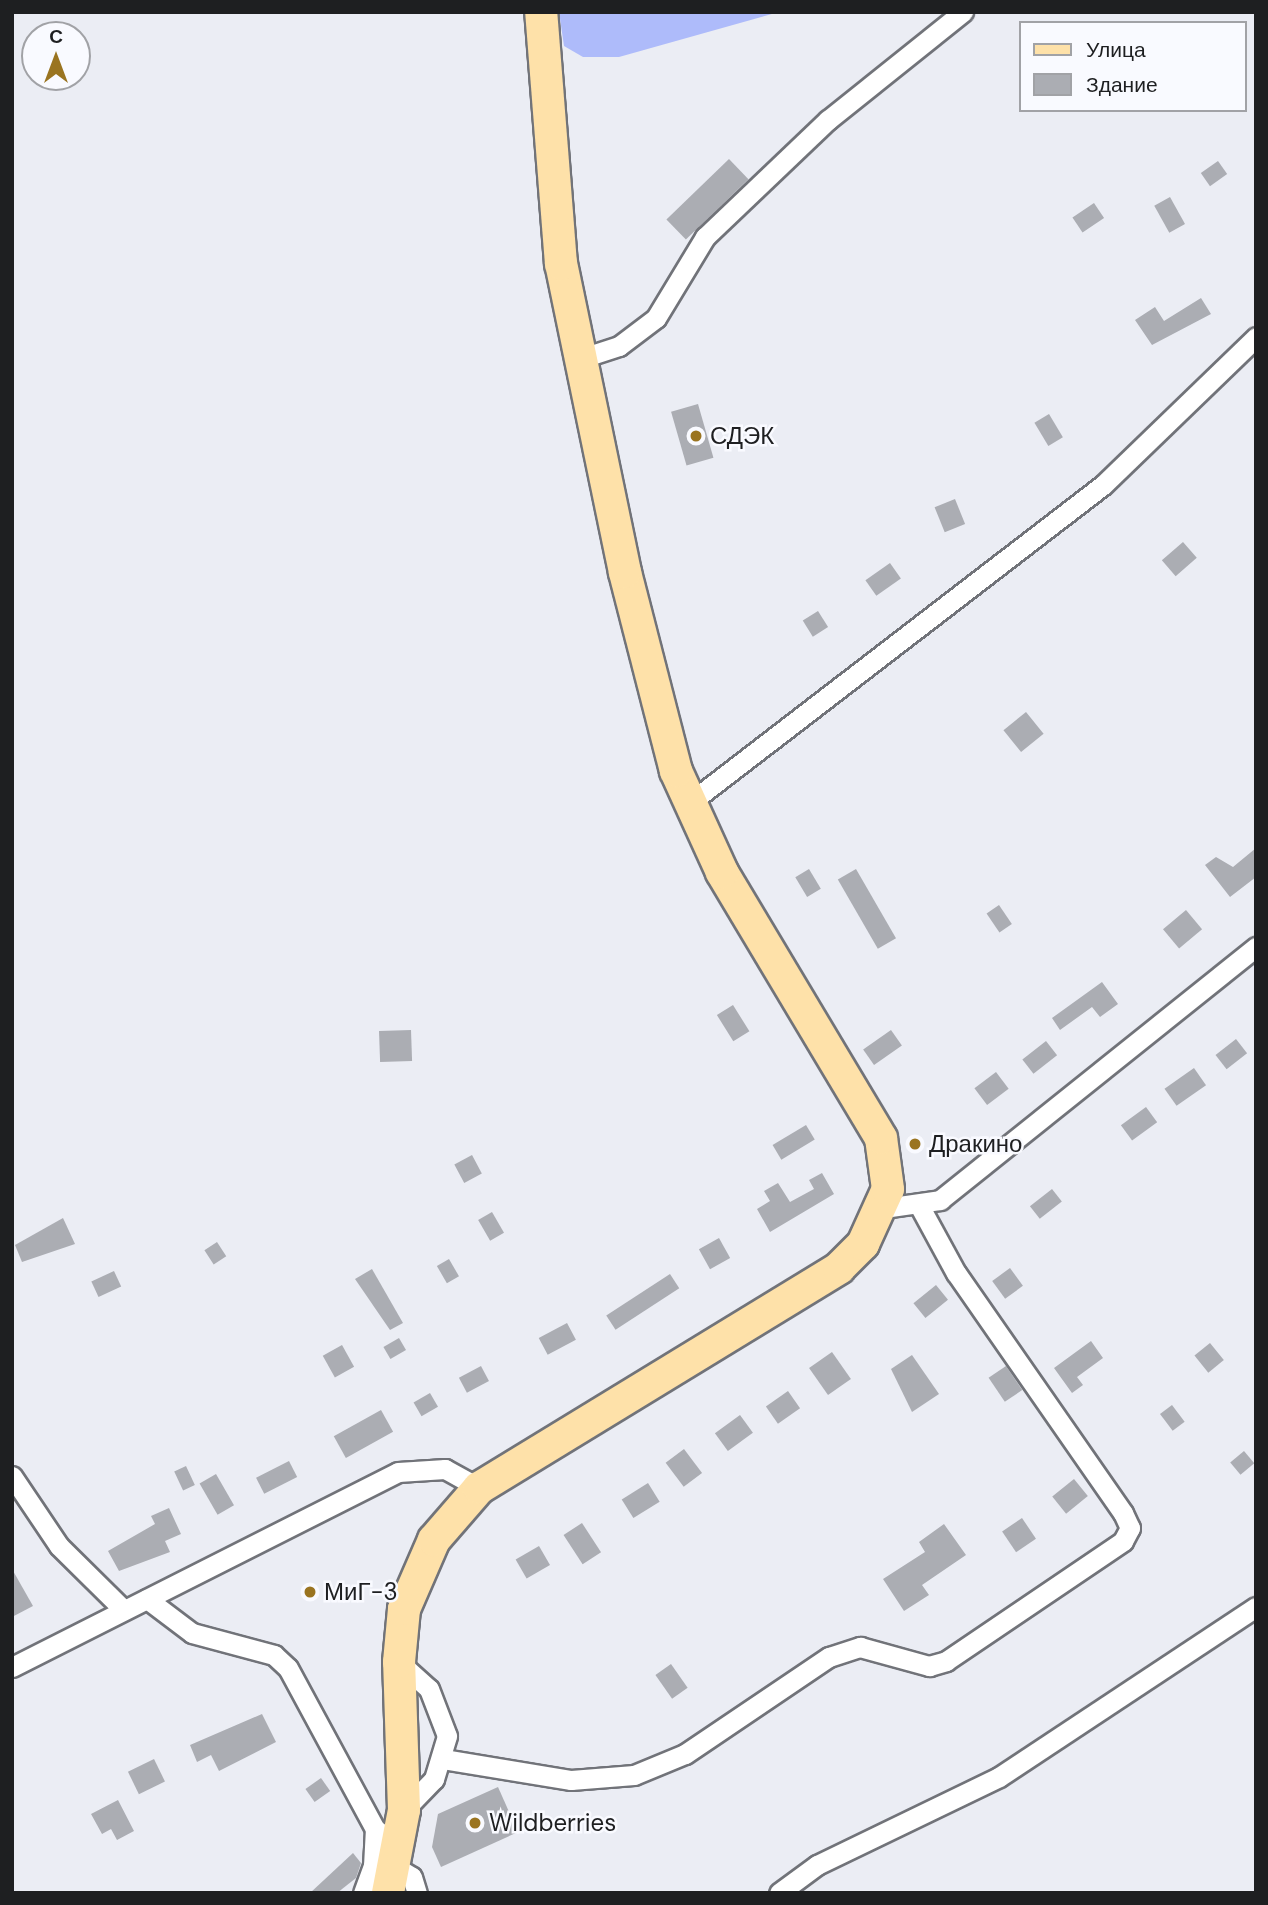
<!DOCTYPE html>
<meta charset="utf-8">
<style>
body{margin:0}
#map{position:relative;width:1268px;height:1905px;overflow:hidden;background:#ebedf4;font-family:"DM Sans",sans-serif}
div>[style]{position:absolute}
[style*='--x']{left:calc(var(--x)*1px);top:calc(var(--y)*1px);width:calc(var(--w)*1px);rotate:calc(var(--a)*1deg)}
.green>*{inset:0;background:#aebbfa}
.building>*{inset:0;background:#abadb3;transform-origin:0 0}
.roads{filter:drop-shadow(2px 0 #717379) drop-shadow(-2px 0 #717379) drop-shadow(0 2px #717379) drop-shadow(0 -2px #717379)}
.minor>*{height:19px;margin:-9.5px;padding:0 9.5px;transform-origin:9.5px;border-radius:9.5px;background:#fff}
.primary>*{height:32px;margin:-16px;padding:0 16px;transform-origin:16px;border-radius:16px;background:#fee1a9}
.dots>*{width:19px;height:19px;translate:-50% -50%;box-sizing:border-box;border:4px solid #f9faff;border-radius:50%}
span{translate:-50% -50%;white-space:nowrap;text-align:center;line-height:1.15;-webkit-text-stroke:5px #f9faff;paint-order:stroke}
.poi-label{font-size:24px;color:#1e1f21}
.left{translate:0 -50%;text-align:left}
.frame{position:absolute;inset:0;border:14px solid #1e1f21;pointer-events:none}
.legend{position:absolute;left:1019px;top:21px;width:228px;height:91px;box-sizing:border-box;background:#f9faff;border:2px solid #a1a2a6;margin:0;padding:9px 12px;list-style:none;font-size:21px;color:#1e1f21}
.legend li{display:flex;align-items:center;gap:14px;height:35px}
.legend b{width:35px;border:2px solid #a1a2a6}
.north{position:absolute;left:21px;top:21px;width:70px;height:70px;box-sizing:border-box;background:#f9faff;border:2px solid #a1a2a6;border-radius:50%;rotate:0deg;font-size:19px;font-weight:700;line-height:28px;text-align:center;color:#1e1f21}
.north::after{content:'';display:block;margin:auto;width:24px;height:32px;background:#9a7420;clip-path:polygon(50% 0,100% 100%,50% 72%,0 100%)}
</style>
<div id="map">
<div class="green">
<i style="clip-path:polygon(559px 12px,779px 12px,619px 57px,583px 57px,564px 46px)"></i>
</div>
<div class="building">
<i style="left:729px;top:159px;width:28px;height:87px;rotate:46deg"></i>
<i style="left:1218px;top:161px;width:16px;height:21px;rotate:55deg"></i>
<i style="left:1170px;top:197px;width:31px;height:18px;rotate:61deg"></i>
<i style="left:1094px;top:203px;width:18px;height:26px;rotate:56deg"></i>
<i style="clip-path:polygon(1201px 298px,1211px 314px,1152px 345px,1135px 320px,1155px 307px,1164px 321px)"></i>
<i style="left:698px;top:404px;width:56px;height:28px;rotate:74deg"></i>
<i style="left:1049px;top:414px;width:27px;height:17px;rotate:59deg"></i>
<i style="left:955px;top:499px;width:27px;height:22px;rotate:68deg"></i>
<i style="left:1183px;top:542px;width:21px;height:28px;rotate:49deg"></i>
<i style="left:890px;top:563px;width:19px;height:30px;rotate:55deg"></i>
<i style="left:818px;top:611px;width:19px;height:18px;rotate:58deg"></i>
<i style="left:1026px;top:712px;width:28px;height:29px;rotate:51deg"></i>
<i style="clip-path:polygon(1256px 848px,1256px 877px,1230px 897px,1205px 865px,1216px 857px,1233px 867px)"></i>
<i style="left:809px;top:869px;width:23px;height:16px;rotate:59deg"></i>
<i style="left:856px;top:869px;width:80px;height:21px;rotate:60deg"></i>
<i style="left:999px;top:905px;width:23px;height:15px;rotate:56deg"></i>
<i style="left:1186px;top:910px;width:25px;height:30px;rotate:50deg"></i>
<i style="clip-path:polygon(1102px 982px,1118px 1004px,1100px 1017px,1092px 1007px,1060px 1030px,1052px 1018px)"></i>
<i style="left:733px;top:1005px;width:31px;height:19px;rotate:58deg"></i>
<i style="left:411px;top:1030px;width:31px;height:32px;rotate:88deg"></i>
<i style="left:891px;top:1030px;width:19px;height:34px;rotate:55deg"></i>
<i style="left:1236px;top:1039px;width:18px;height:26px;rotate:52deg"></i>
<i style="left:1046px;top:1041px;width:18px;height:30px;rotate:52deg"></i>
<i style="left:1194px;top:1068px;width:21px;height:36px;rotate:55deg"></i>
<i style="left:996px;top:1072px;width:21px;height:27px;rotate:53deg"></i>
<i style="left:1146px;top:1107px;width:19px;height:31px;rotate:54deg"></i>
<i style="left:806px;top:1125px;width:17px;height:39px;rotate:59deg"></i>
<i style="left:472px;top:1155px;width:21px;height:20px;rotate:62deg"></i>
<i style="clip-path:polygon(822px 1173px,834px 1194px,770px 1232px,757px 1209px,770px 1201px,764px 1191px,778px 1183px,790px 1202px,814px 1189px,809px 1180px)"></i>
<i style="left:1052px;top:1189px;width:16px;height:28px;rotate:52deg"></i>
<i style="left:492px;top:1212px;width:24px;height:16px;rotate:60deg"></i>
<i style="clip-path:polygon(63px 1218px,75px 1244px,22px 1262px,15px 1245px)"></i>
<i style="left:719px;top:1238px;width:23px;height:23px;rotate:61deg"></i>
<i style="left:217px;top:1242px;width:17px;height:15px;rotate:57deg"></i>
<i style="left:449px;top:1259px;width:20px;height:14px;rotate:60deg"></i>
<i style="left:1010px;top:1268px;width:22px;height:22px;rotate:54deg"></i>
<i style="clip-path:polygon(372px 1269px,403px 1323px,390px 1330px,355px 1279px)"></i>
<i style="left:114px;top:1271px;width:17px;height:25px;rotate:65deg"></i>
<i style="left:670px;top:1274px;width:17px;height:76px;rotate:57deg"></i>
<i style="left:936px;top:1285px;width:19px;height:29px;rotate:51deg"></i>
<i style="left:567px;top:1323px;width:19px;height:32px;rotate:62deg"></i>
<i style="left:399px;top:1338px;width:14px;height:18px;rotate:60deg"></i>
<i style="clip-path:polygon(1091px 1341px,1103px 1358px,1077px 1377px,1083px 1385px,1072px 1393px,1054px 1368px)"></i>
<i style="left:1210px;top:1343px;width:22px;height:20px;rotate:51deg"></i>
<i style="left:342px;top:1345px;width:25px;height:22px;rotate:61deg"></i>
<i style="left:832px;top:1352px;width:33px;height:28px;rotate:55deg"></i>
<i style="clip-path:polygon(912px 1355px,939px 1394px,912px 1412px,891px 1369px)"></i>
<i style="left:481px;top:1366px;width:17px;height:25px;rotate:62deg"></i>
<i style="left:1006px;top:1366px;width:29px;height:21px;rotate:56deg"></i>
<i style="left:788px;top:1391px;width:21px;height:27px;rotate:55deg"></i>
<i style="left:430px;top:1393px;width:16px;height:19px;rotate:60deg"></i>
<i style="left:1172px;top:1405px;width:21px;height:15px;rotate:53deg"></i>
<i style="left:381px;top:1410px;width:25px;height:54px;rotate:61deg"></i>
<i style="left:740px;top:1415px;width:22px;height:31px;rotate:54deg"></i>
<i style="left:684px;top:1449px;width:30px;height:23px;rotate:53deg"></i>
<i style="left:1244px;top:1451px;width:16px;height:18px;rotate:50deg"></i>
<i style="left:289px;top:1461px;width:18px;height:37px;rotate:63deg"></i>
<i style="left:186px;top:1466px;width:21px;height:13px;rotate:65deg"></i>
<i style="left:216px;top:1474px;width:36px;height:19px;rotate:60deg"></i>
<i style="left:1074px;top:1479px;width:22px;height:28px;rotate:51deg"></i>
<i style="left:648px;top:1483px;width:22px;height:31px;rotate:58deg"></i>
<i style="clip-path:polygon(169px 1508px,181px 1534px,165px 1541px,170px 1552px,119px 1571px,108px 1551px,155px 1524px,151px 1516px)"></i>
<i style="left:1022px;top:1518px;width:25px;height:24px;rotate:56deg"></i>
<i style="left:582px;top:1523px;width:35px;height:22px;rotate:57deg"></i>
<i style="clip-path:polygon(944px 1524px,966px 1555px,922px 1585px,929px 1595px,904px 1611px,883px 1579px,925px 1552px,919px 1542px)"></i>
<i style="left:539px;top:1546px;width:22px;height:27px;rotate:60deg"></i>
<i style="clip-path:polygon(12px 1569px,33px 1606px,12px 1617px)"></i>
<i style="left:671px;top:1664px;width:29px;height:19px;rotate:55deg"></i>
<i style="clip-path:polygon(262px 1714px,276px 1742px,219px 1771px,211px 1755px,197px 1762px,190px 1745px)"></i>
<i style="left:154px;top:1759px;width:25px;height:29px;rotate:64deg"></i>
<i style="left:321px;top:1778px;width:16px;height:19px;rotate:55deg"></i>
<i style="clip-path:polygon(498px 1787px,518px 1832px,441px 1867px,432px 1847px,438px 1814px)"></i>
<i style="clip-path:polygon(118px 1800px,134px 1831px,117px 1840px,111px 1829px,102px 1834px,91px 1814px)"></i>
<i style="clip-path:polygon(353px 1853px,361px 1863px,356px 1878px,337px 1893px,310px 1893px)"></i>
</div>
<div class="roads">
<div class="minor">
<i style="--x:579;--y:359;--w:42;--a:-18"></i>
<i style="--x:619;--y:346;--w:46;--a:-37.1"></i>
<i style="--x:656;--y:318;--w:95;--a:-58.8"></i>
<i style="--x:705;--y:237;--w:170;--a:-43.6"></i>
<i style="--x:828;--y:120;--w:173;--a:-38.7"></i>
<i style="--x:688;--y:804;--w:523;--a:-37.55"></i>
<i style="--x:1103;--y:485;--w:213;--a:-44"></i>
<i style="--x:884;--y:1208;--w:57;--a:-8.1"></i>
<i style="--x:940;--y:1200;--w:405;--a:-38.7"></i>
<i style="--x:12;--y:1476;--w:84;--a:56.1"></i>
<i style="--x:59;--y:1546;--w:91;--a:44.6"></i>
<i style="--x:147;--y:1599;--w:56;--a:37.1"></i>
<i style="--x:192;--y:1633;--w:85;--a:15"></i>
<i style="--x:274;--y:1655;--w:19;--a:43"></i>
<i style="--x:288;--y:1668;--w:183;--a:61.6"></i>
<i style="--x:399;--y:1662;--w:40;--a:42"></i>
<i style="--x:429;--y:1689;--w:50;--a:69"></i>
<i style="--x:447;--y:1736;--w:45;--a:106.8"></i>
<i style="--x:434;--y:1779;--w:43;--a:134.1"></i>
<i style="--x:12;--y:1667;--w:432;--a:-26.8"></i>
<i style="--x:398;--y:1472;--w:47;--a:-3.7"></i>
<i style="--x:445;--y:1469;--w:39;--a:29"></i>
<i style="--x:443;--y:1759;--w:130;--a:9.3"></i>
<i style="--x:571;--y:1780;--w:63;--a:-4.5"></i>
<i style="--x:634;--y:1775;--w:55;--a:-22.4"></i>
<i style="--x:685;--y:1754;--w:174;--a:-34"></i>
<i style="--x:829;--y:1657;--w:33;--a:-18"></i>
<i style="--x:860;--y:1647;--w:72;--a:15.4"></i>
<i style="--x:929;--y:1666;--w:18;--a:-16"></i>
<i style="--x:946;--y:1661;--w:214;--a:-34.1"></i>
<i style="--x:1123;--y:1541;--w:15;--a:-62"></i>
<i style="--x:1130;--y:1528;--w:17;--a:-115"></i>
<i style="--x:1123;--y:1513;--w:292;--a:-124.8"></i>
<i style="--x:956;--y:1273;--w:75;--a:-118.6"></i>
<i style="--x:397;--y:1868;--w:17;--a:31"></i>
<i style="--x:412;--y:1877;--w:17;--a:73"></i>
<i style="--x:363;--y:1893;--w:29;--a:-70"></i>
<i style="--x:373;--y:1866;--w:37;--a:-87"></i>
<i style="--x:375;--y:1829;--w:14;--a:36"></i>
<i style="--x:779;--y:1893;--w:47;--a:-36.4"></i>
<i style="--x:817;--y:1865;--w:202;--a:-25.8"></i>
<i style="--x:999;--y:1777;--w:308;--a:-33.5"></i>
</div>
<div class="primary">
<i style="--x:388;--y:1893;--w:85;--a:-79.1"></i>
<i style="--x:404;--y:1810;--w:148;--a:-91.9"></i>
<i style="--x:399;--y:1662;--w:53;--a:-84.6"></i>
<i style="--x:404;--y:1609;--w:75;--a:-66.5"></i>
<i style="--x:434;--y:1540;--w:69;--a:-49.1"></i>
<i style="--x:479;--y:1488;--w:422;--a:-31.4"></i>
<i style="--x:839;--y:1268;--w:34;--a:-45"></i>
<i style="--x:863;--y:1244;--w:60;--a:-65.6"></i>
<i style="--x:888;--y:1189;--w:51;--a:-97.8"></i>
<i style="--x:881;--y:1138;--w:310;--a:-120.9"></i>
<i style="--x:722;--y:872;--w:111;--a:-114.5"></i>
<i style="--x:676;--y:771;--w:205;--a:-104.4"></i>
<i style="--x:625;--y:572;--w:315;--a:-101.7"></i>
<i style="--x:561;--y:264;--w:253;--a:-94.5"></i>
</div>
</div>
<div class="dots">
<i style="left:696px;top:436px;background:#9a7420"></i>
<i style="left:915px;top:1144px;background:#9a7420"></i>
<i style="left:310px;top:1592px;background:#9a7420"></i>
<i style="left:475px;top:1823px;background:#9a7420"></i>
</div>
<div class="poi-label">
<span class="left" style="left:710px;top:436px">СДЭК</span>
<span class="left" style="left:929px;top:1144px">Дракино</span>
<span class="left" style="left:324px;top:1592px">МиГ-3</span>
<span class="left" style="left:489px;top:1823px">Wildberries</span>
</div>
<div class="frame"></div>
<ul class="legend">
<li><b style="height:9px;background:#fee1a9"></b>Улица</li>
<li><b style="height:19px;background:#abadb3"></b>Здание</li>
</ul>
<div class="north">С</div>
</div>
